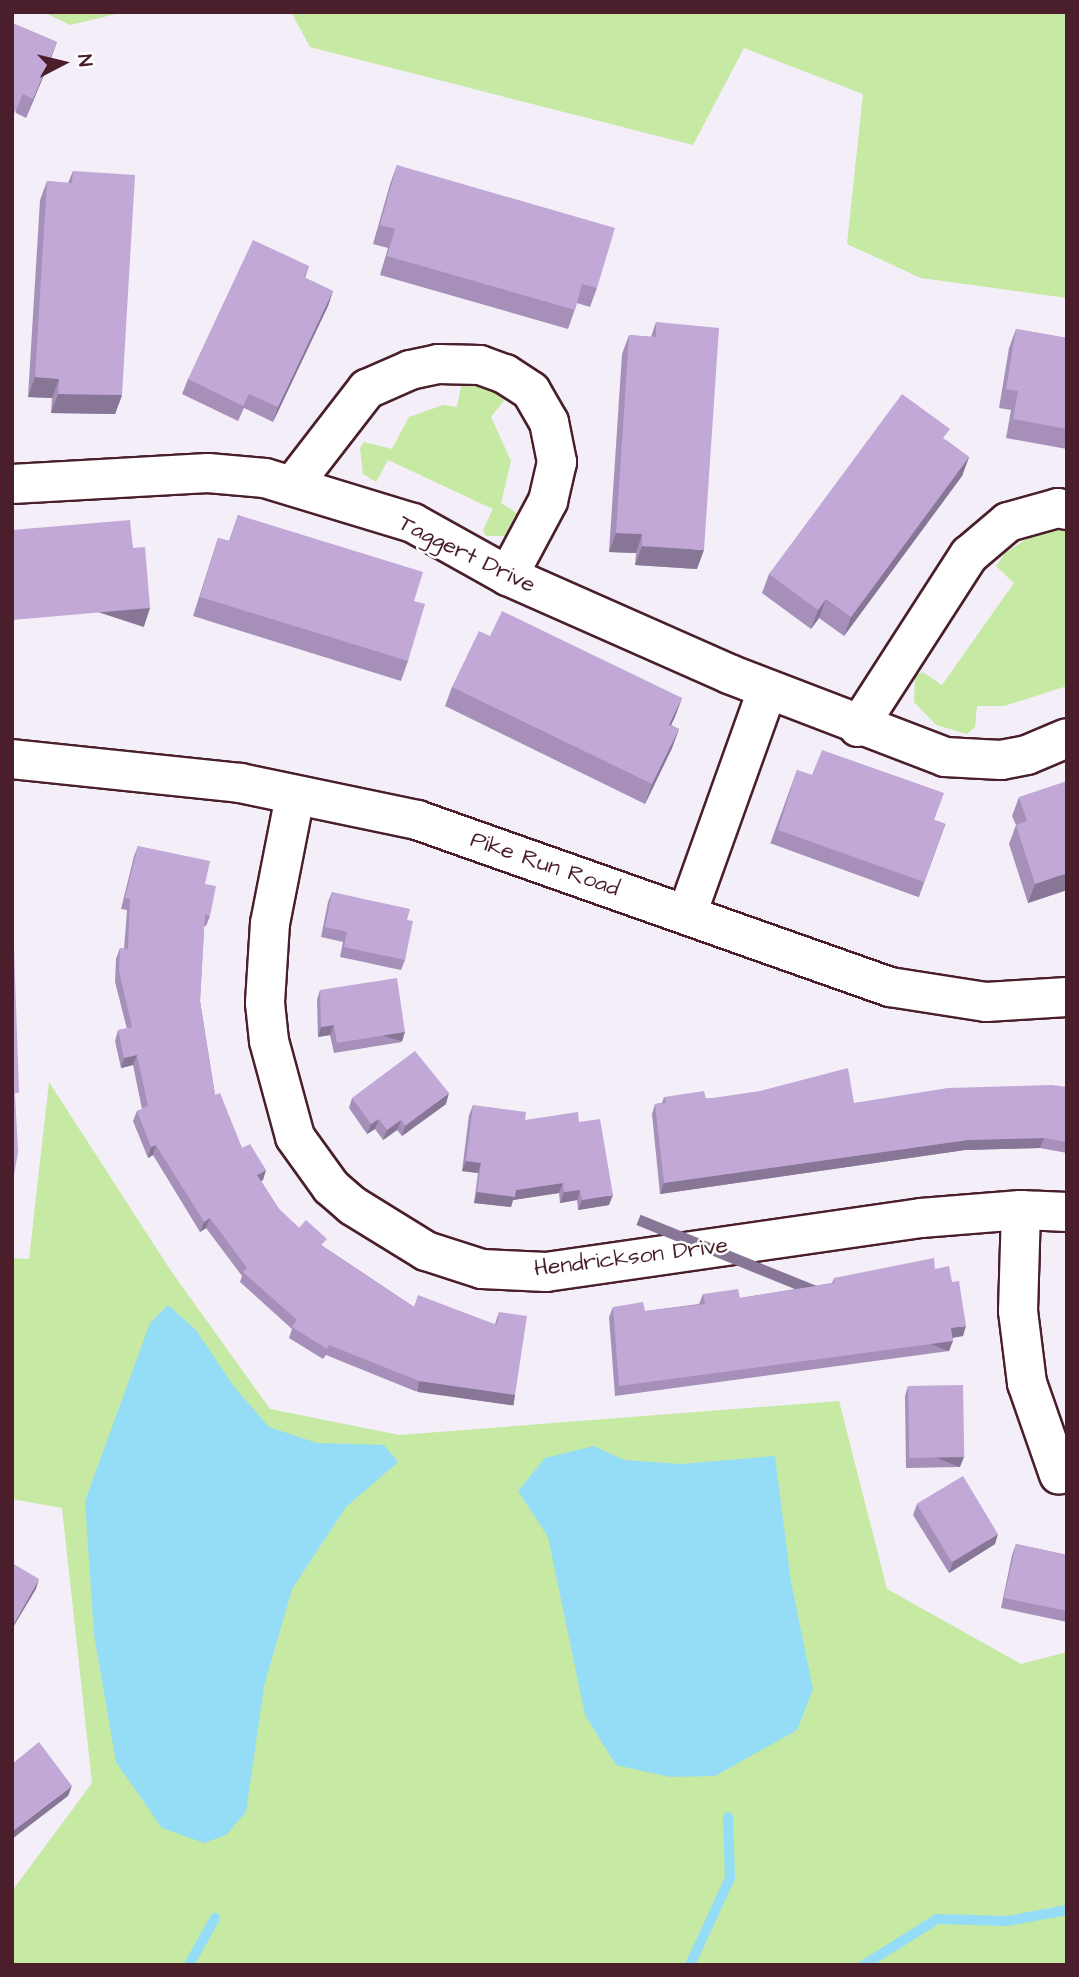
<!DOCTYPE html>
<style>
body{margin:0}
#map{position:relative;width:1079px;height:1977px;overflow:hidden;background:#f3eef7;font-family:"Architects Daughter",sans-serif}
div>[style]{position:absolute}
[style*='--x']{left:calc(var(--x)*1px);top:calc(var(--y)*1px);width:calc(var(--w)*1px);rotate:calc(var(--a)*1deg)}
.green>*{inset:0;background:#c6e9a3}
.water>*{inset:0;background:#95dcf7}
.stream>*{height:10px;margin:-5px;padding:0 5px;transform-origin:5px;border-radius:5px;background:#95dcf7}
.roads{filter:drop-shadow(2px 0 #4a1f2b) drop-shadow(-2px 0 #4a1f2b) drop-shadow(0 2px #4a1f2b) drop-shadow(0 -2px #4a1f2b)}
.minor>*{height:38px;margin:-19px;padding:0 19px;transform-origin:19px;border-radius:19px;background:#fff}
.wall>*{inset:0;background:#a690b9;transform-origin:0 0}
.shaded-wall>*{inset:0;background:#877696;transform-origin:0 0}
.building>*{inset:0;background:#c1a8d7;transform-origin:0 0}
span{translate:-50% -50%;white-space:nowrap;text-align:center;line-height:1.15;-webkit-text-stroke:5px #fff;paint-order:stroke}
.street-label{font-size:23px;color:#4a1f2b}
.frame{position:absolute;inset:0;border:14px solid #4a1f2b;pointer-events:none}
.north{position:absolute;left:28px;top:28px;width:70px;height:70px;-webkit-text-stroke:5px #fff;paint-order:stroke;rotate:83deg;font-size:19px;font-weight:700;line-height:28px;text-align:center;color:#4a1f2b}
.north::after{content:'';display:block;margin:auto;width:24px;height:32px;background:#4a1f2b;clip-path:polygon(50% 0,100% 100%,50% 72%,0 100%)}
</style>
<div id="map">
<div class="green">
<i style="clip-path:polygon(43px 12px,124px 12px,70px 25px)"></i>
<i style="clip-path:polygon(291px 12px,1067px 12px,1067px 298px,921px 278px,847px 244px,863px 94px,744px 48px,693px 145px,310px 47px)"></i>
<i style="clip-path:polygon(471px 379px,506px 398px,491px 417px,511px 461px,501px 503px,523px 517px,518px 528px,505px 536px,486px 536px,483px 530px,493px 509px,388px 460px,376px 482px,363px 474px,360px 448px,364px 442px,392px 449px,409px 417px,443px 405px,457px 407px,462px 382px)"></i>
<i style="clip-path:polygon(1067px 528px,1067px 686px,1004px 706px,977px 706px,975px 727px,967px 734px,936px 725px,914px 702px,915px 676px,923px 672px,942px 685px,1014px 583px,996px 566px,1005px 553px,1036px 533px)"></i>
<i style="clip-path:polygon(49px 1082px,171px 1271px,270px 1409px,399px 1435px,839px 1401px,887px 1589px,1021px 1664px,1067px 1652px,1067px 1965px,12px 1965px,12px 1891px,92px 1783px,62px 1508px,12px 1499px,12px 1258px,29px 1259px)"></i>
</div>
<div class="water">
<i style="clip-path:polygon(168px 1305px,196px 1330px,235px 1388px,269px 1427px,317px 1443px,384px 1445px,398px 1462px,346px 1507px,292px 1589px,264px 1686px,246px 1812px,226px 1835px,204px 1843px,162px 1828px,116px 1762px,94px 1635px,85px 1501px,150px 1323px)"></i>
<i style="clip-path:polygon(594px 1446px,624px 1460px,681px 1464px,775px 1456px,791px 1582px,813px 1689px,797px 1730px,715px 1776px,670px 1777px,616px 1765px,585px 1715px,548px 1537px,518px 1491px,545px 1458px)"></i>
</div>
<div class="stream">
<i style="--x:189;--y:1965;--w:54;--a:-61"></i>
<i style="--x:690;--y:1965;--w:96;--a:-65.3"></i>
<i style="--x:730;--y:1878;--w:61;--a:-91.9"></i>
<i style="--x:864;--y:1965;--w:86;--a:-32.2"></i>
<i style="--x:937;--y:1919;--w:70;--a:1.6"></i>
<i style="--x:1007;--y:1921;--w:61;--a:-10.4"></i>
</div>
<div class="roads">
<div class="minor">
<i style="--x:12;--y:484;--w:196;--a:-3.2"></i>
<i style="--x:208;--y:473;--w:57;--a:5"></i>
<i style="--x:265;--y:478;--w:155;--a:16.9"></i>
<i style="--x:413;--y:523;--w:109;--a:29.2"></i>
<i style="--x:508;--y:576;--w:242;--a:23.9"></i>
<i style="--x:729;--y:674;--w:231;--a:21"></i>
<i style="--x:945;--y:757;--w:56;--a:3.1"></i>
<i style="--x:1001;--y:760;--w:26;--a:-11"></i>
<i style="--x:1027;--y:755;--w:43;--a:-23"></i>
<i style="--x:292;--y:486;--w:123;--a:-52.3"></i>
<i style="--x:367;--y:389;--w:47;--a:-23.8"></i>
<i style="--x:410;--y:370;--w:29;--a:-12"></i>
<i style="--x:438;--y:364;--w:42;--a:1.4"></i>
<i style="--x:480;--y:365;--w:27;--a:20"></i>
<i style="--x:505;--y:374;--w:31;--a:33"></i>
<i style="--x:531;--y:391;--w:36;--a:60"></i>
<i style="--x:549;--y:422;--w:41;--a:78.7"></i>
<i style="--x:557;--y:462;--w:40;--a:103"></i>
<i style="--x:548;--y:501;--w:85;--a:118.1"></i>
<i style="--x:858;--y:727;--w:205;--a:-57.2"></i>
<i style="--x:969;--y:555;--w:51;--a:-40.2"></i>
<i style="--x:1008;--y:522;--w:52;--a:-15.6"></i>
<i style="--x:1058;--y:508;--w:9;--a:13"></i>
<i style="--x:12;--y:759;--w:229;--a:6"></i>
<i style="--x:240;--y:783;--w:181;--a:11.8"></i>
<i style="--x:417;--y:820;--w:502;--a:19.45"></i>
<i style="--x:890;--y:987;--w:97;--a:8.9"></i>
<i style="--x:986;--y:1002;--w:81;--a:-3.5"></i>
<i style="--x:295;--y:796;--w:129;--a:101.1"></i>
<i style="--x:270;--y:923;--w:80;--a:93.6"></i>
<i style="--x:265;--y:1003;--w:38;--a:84"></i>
<i style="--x:269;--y:1041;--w:99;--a:74.8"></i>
<i style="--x:295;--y:1137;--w:62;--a:54.2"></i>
<i style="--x:331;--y:1187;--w:29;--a:41"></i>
<i style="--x:353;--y:1206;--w:86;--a:31.7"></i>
<i style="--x:426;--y:1251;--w:59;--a:17.8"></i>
<i style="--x:482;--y:1269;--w:64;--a:2.7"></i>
<i style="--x:546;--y:1272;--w:379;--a:-8.2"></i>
<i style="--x:921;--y:1218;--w:100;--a:-4.6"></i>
<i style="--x:1021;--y:1210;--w:46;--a:2.5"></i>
<i style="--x:687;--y:914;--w:237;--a:-70.3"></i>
<i style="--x:1021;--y:1210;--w:101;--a:91.7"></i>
<i style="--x:1018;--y:1311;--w:73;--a:82.9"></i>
<i style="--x:1027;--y:1383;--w:97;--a:70.8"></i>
</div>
</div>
<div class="wall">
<i style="clip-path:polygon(12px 23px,57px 42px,26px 118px,16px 113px)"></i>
<i style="clip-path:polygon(397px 165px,597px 288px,590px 307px,577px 303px,568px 329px,380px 275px,388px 248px,373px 244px,390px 184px)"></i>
<i style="clip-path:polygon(73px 171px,122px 395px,115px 414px,51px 413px,52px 398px,28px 397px,40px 200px,47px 181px,68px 183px)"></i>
<i style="clip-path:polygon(309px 266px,305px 278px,333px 291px,328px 306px,273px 422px,244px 408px,238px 421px,182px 394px,188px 379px)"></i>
<i style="clip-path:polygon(656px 322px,697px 569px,635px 565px,636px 553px,609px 552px,622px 354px,629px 335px,651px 337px)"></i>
<i style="clip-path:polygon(1016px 329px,1067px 338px,1067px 449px,1006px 438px,1011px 410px,999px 408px,1009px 348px)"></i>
<i style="clip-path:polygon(946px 440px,969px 457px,962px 476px,844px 636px,819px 618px,811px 629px,762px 593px,769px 574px)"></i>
<i style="clip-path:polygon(238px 515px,414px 601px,408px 661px,401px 681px,193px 616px,218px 538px,229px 541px)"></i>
<i style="clip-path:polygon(490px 636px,682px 698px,671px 725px,679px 729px,672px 748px,645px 804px,445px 706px,452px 687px)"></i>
<i style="left:797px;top:770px;width:158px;height:78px;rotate:20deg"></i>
<i style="clip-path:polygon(1019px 797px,1067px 890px,1028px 903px,1009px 844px,1016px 825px,1012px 816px)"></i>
<i style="clip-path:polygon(138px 846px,205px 884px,210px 916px,206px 926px,204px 926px,200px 1001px,215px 1095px,242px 1148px,263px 1180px,261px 1181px,279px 1209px,299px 1228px,324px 1247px,414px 1307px,495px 1324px,499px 1312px,515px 1395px,511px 1405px,415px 1391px,326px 1355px,323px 1359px,289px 1338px,292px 1329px,240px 1282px,242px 1276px,206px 1228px,200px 1232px,153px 1155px,148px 1158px,133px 1121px,137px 1111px,142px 1109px,133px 1065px,121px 1068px,115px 1041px,118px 1030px,127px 1029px,115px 982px,116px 959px,120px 948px,124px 949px,127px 910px,121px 909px,134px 856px)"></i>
<i style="clip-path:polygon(332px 892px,407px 920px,405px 960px,401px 970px,340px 957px,343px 942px,321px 937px,328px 902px)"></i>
<i style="clip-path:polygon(320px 990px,402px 1042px,334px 1053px,330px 1035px,318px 1037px,317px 1000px)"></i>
<i style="clip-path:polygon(1067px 1087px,1067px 1153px,1040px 1148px,965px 1150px,660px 1194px,652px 1114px,655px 1104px,662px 1103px,664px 1097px,854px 1103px)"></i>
<i style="clip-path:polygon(352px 1098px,446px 1104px,402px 1136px,397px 1130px,383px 1140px,375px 1129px,367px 1134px,349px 1108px)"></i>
<i style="clip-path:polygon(473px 1105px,525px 1120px,579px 1122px,609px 1205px,578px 1210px,577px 1200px,560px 1203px,559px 1193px,513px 1200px,511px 1207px,474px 1203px,478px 1173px,462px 1171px,469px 1115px)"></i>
<i style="clip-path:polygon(935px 1269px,952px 1282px,963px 1336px,953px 1338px,949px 1351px,615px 1396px,609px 1317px,613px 1307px,645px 1311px,699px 1304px,703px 1294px,740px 1298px,832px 1283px,834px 1278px)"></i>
<i style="clip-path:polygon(908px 1386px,960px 1467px,906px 1468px,905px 1396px)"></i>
<i style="clip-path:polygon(917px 1504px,995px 1544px,949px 1573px,913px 1515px)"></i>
<i style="clip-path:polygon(1016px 1544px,1067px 1555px,1067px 1622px,1001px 1608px,1012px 1555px)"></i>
</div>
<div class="shaded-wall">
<i style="clip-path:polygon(57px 42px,50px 61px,26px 118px,33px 99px)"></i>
<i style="clip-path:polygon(333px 291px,328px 306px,273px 422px,278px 407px)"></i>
<i style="clip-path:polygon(35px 377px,59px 379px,52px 398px,28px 397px)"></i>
<i style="clip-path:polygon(58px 394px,122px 395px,115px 414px,51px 413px)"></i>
<i style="clip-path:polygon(969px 457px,962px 476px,844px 636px,851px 617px)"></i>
<i style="clip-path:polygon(616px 533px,642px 534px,636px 553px,609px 552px)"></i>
<i style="clip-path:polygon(642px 546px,704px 550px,697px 569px,635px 565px)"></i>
<i style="clip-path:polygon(826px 599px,819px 618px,811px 629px,818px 610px)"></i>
<i style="left:150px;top:608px;width:20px;height:139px;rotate:108deg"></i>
<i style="clip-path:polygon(682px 698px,675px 717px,662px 744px,669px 725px)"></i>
<i style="clip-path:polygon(679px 729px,672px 748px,645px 804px,652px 784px)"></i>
<i style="clip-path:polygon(1067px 873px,1067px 890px,1028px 903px,1035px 884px)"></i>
<i style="clip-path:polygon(334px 1025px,330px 1035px,318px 1037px,321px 1027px)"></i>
<i style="left:405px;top:1032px;width:10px;height:69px;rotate:107deg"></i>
<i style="clip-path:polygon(137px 1055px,133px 1065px,121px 1068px,124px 1058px)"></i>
<i style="clip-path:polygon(449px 1093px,446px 1104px,402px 1136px,405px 1126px)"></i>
<i style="clip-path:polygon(379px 1119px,375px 1129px,367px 1134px,371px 1124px)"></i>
<i style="clip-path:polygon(401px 1120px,397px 1130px,383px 1140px,387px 1130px)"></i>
<i style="clip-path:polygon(1044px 1138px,1040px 1148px,965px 1150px,660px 1194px,664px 1183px,968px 1140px)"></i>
<i style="clip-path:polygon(156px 1145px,153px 1155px,148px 1158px,151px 1147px)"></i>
<i style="clip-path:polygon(466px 1161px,481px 1163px,478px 1173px,462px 1171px)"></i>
<i style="clip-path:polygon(266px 1170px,263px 1180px,254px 1185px,257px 1175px)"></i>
<i style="clip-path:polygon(563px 1183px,559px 1193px,513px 1200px,511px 1207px,474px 1203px,477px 1192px,516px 1190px)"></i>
<i style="clip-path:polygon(580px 1190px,577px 1200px,560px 1203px,564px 1192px)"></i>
<i style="clip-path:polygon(613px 1195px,609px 1205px,578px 1210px,582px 1200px)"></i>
<i style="clip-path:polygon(210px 1218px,206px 1228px,200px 1232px,204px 1222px)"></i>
<i style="clip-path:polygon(966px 1326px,963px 1336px,947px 1338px,951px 1328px)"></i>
<i style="left:953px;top:1341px;width:11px;height:337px;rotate:112deg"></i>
<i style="left:419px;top:1381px;width:97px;height:11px;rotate:8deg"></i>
<i style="left:964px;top:1457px;width:11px;height:55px;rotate:112deg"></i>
<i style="clip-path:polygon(998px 1534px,995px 1544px,949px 1573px,953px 1562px)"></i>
<i style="clip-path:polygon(39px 1579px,36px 1589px,12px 1629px,14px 1623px)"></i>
<i style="clip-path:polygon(72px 1786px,68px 1796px,12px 1839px,14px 1830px)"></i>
</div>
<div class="building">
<i style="clip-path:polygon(12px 23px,57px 42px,33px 99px,23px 94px,12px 119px)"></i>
<i style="clip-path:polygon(397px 165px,615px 228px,597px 288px,582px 284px,575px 310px,387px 256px,395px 229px,380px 225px)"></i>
<i style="clip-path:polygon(73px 171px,135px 175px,122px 395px,58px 394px,59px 379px,35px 377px,47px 181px,72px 183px)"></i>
<i style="clip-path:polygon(253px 240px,309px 266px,304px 277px,333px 291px,278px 407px,249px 394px,243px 406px,188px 379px)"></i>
<i style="clip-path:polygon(656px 322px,719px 328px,704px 550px,642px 546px,642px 534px,616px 533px,629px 335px,656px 337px)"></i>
<i style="clip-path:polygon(1016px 329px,1067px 338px,1067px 429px,1013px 419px,1018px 391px,1006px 389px)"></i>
<i style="clip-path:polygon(902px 394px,950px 429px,943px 438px,969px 457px,851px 617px,826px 599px,818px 610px,769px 574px)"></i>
<i style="clip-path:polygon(238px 515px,423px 572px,414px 601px,425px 604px,408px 661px,200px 597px,218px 538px,230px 541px)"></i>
<i style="clip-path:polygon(130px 520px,133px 548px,145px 547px,150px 608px,12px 620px,12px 530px)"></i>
<i style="clip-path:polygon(502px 611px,682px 698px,669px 725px,679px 729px,652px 784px,452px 687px,479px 631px,490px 636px)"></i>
<i style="clip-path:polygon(822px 750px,944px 793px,934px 820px,945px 824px,924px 882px,778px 830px,797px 770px,812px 775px)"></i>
<i style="clip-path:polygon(1067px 781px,1067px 873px,1035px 884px,1016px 825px,1027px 821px,1019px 797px)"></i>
<i style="clip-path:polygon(138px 846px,210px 861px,205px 884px,216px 886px,210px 916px,205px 915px,200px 1001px,215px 1095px,220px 1093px,242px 1148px,250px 1144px,266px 1170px,257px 1175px,279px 1209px,299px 1228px,306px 1220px,327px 1239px,321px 1245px,414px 1307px,418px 1295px,497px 1325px,499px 1312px,527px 1316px,515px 1395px,419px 1381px,329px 1345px,327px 1349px,292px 1327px,297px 1320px,243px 1272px,247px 1268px,210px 1218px,204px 1222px,156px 1145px,151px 1147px,137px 1111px,148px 1106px,137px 1055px,124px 1058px,118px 1030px,132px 1027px,119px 971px,120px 948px,128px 949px,130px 899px,125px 898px)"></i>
<i style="clip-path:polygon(12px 888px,19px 1093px,15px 1093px,18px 1152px,13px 1181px)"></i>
<i style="clip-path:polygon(332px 892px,410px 909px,407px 920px,413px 921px,405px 960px,344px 947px,347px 932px,325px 927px)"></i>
<i style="clip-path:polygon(397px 978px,405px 1032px,337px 1043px,334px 1025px,321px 1027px,320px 990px)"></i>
<i style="clip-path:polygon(415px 1051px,449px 1093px,405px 1126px,401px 1120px,387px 1130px,379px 1119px,371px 1124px,352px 1098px)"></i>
<i style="clip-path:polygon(848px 1068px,854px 1103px,948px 1088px,1052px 1085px,1067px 1087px,1067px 1142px,1044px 1138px,968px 1140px,664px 1183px,655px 1104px,666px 1103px,664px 1097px,704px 1091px,706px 1099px,760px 1091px)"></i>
<i style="clip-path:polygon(473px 1105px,526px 1112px,525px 1120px,578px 1112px,579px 1122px,600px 1119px,613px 1195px,582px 1200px,580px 1190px,564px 1192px,563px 1183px,516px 1190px,515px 1197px,477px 1192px,481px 1163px,466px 1161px)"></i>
<i style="clip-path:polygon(934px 1258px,935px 1269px,949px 1266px,952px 1282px,959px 1281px,966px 1326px,951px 1328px,953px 1341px,619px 1386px,613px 1307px,643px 1302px,645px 1311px,705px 1304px,703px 1294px,738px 1289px,740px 1298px,834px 1283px,834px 1278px)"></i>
<i style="left:963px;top:1385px;width:72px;height:55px;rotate:89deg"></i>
<i style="left:963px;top:1476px;width:68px;height:54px;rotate:59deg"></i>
<i style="clip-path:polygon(1016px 1544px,1067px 1555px,1067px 1611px,1004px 1598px)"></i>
<i style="clip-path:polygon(12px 1563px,39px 1579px,14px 1623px,12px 1622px)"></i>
<i style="clip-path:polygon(39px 1742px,72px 1786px,14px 1830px,12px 1828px,12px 1764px)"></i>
</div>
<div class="street-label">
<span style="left:467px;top:554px;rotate:26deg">Taggert Drive</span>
<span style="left:545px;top:864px;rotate:19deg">Pike Run Road</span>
<span style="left:631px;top:1257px;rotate:-7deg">Hendrickson Drive</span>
</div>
<div class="frame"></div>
<div class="north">N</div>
</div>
